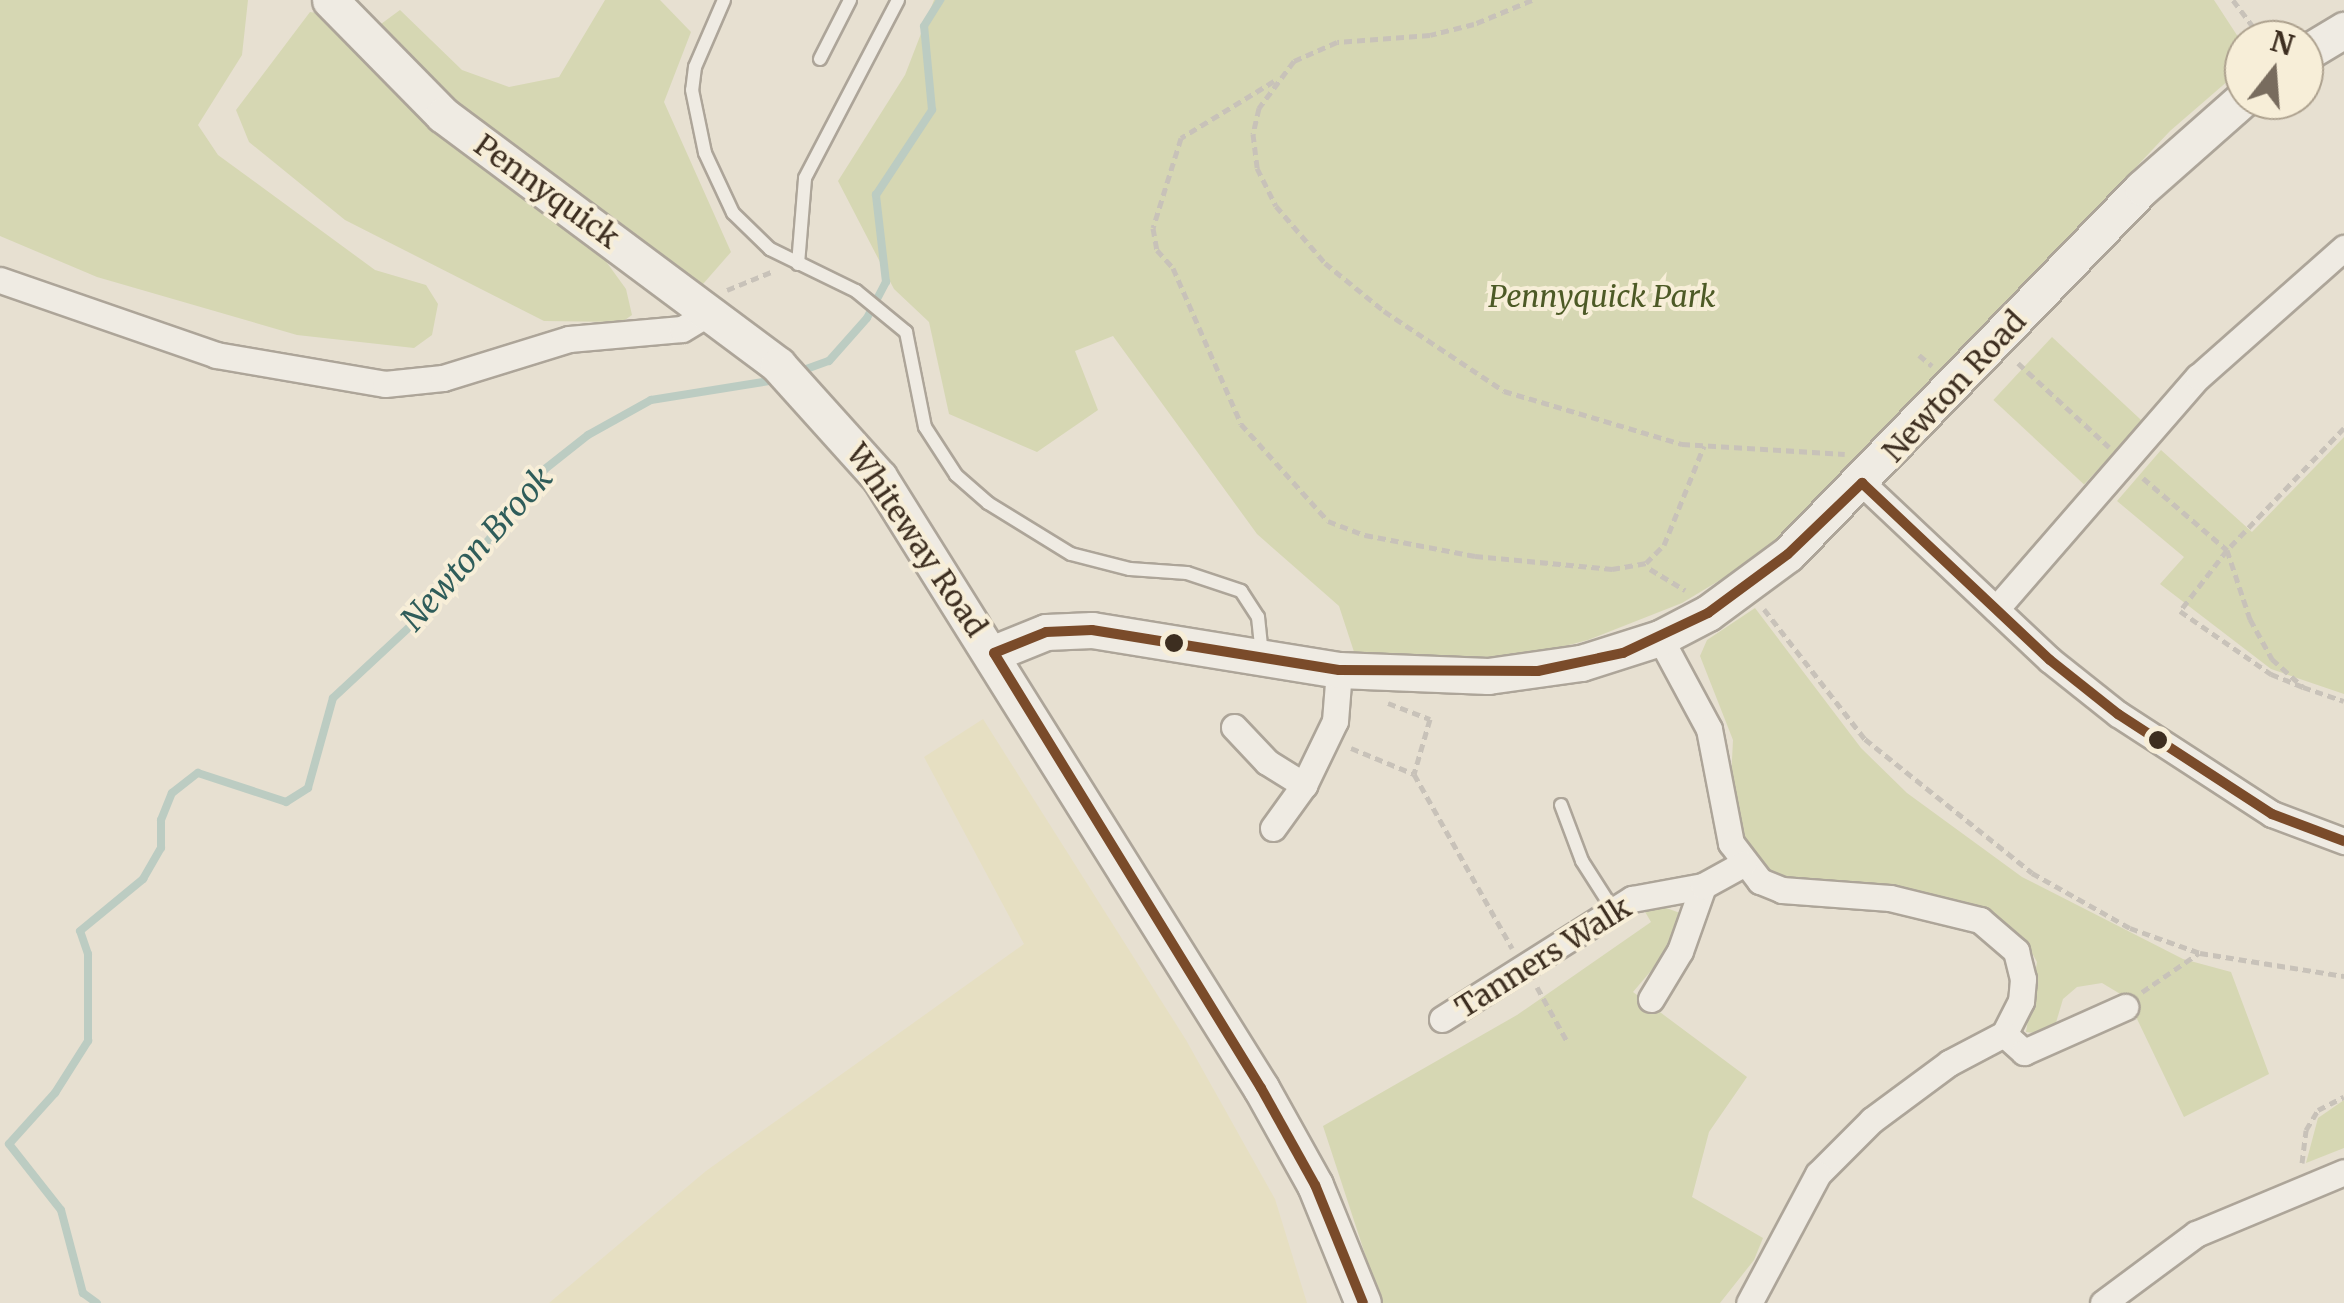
<!DOCTYPE html>
<style>
body{margin:0}
#map{position:relative;width:2344px;height:1303px;overflow:hidden;background:#e7e0d1;font-family:Merriweather,serif}
div>[style]{position:absolute}
[style*='--x']{left:calc(var(--x)*1px);top:calc(var(--y)*1px);width:calc(var(--w)*1px);rotate:calc(var(--a)*1deg)}
.farmland>*{inset:0;background:#e6dfc2}
.green>*{inset:0;background:#d6d7b3;transform-origin:0 0}
.stream>*{height:8px;margin:-4px;padding:0 4px;transform-origin:4px;border-radius:4px;background:#bcccc2}
.path>*{height:5px;margin-top:-2.5px;transform-origin:0;background:repeating-linear-gradient(90deg,#c8c2b9 0 8px,transparent 0 13px)}
.roads{filter:drop-shadow(2px 0 #ada599) drop-shadow(-2px 0 #ada599) drop-shadow(0 2px #ada599) drop-shadow(0 -2px #ada599)}
.lane>*{height:12px;margin:-6px;padding:0 6px;transform-origin:6px;border-radius:6px;background:#efebe3}
.street>*{height:25px;margin:-12.5px;padding:0 12.5px;transform-origin:12.5px;border-radius:12.5px;background:#efebe3}
.secondary>*{height:35px;margin:-17.5px;padding:0 17.5px;transform-origin:17.5px;border-radius:17.5px;background:#efebe3}
.bus-1>*{height:10px;margin:-5px;padding:0 5px;transform-origin:5px;border-radius:5px;background:#7a4b2a}
.dots>*{width:28px;height:28px;translate:-50% -50%;box-sizing:border-box;border:5px solid #f7eed8;border-radius:50%}
span{translate:-50% -50%;white-space:nowrap;text-align:center;line-height:1.15;-webkit-text-stroke:8px #f7eed8;paint-order:stroke}
.street-label{font-size:30px;color:#3d2e20}
.park-label{font-size:30px;color:#4d5a26;font-style:italic}
.water-label{font-size:32px;color:#2f5d5a;font-style:italic}
.north{position:absolute;left:2224px;top:20px;width:100px;height:100px;box-sizing:border-box;background:#f7eed8;border:2px solid #ada18e;border-radius:50%;rotate:17deg;font-size:28px;font-weight:700;line-height:40px;text-align:center;color:#3d2e20}
.north::after{content:'';display:block;margin:auto;width:35px;height:45px;background:#786c5e;clip-path:polygon(50% 0,100% 100%,50% 72%,0 100%)}
</style>
<div id="map">
<div class="farmland">
<i style="clip-path:polygon(983px 719px,1186px 1040px,1275px 1199px,1307px 1303px,549px 1303px,706px 1171px,1024px 944px,924px 757px)"></i>
</div>
<div class="green">
<i style="clip-path:polygon(0 0,248px 0,242px 55px,198px 125px,218px 155px,375px 270px,426px 285px,438px 304px,432px 335px,414px 348px,297px 335px,97px 277px,0 236px)"></i>
<i style="clip-path:polygon(605px 0,660px 0,691px 32px,664px 102px,731px 252px,703px 284px,599px 212px,592px 242px,626px 289px,632px 315px,622px 322px,544px 321px,345px 220px,249px 142px,236px 110px,310px 12px,381px 24px,400px 10px,462px 70px,509px 87px,559px 77px)"></i>
<i style="clip-path:polygon(934px 0,2214px 0,2244px 46px,2244px 67px,2170px 131px,1857px 464px,1760px 556px,1682px 603px,1588px 640px,1515px 659px,1356px 658px,1339px 606px,1257px 534px,1113px 336px,1075px 351px,1098px 410px,1037px 452px,949px 414px,929px 322px,894px 289px,838px 181px,905px 75px)"></i>
<i style="left:2052px;top:337px;width:124px;height:86px;rotate:43deg"></i>
<i style="clip-path:polygon(2344px 437px,2344px 694px,2271px 669px,2160px 584px,2184px 557px,2117px 501px,2161px 450px,2252px 532px)"></i>
<i style="clip-path:polygon(1755px 608px,1861px 748px,1907px 793px,2022px 877px,2183px 959px,2231px 972px,2269px 1074px,2184px 1117px,2127px 998px,2102px 983px,2077px 987px,2063px 999px,2055px 1026px,2043px 1034px,2026px 1032px,2037px 962px,2023px 937px,1980px 909px,1893px 886px,1786px 881px,1752px 863px,1729px 820px,1733px 740px,1700px 656px,1707px 640px)"></i>
<i style="clip-path:polygon(1661px 906px,1680px 913px,1677px 928px,1667px 952px,1633px 992px,1747px 1077px,1709px 1132px,1692px 1197px,1763px 1238px,1754px 1260px,1720px 1303px,1381px 1303px,1323px 1126px,1517px 1015px,1651px 922px,1644px 910px)"></i>
<i style="clip-path:polygon(2344px 1100px,2344px 1148px,2306px 1163px,2318px 1118px)"></i>
</div>
<div class="stream">
<i style="--x:798;--y:372;--w:33;--a:-20"></i>
<i style="--x:829;--y:361;--w:57;--a:-48.5"></i>
<i style="--x:867;--y:318;--w:41;--a:-62.2"></i>
<i style="--x:886;--y:282;--w:88;--a:-96.6"></i>
<i style="--x:876;--y:195;--w:102;--a:-56.6"></i>
<i style="--x:932;--y:110;--w:84;--a:-95.4"></i>
<i style="--x:924;--y:26;--w:31;--a:-58"></i>
<i style="--x:9;--y:1144;--w:69;--a:-48"></i>
<i style="--x:55;--y:1093;--w:62;--a:-57.6"></i>
<i style="--x:88;--y:1041;--w:87;--a:-90"></i>
<i style="--x:88;--y:954;--w:24;--a:-109"></i>
<i style="--x:80;--y:931;--w:82;--a:-39.5"></i>
<i style="--x:143;--y:879;--w:36;--a:-60"></i>
<i style="--x:161;--y:848;--w:28;--a:-90"></i>
<i style="--x:161;--y:820;--w:29;--a:-68"></i>
<i style="--x:172;--y:793;--w:33;--a:-38"></i>
<i style="--x:198;--y:773;--w:93;--a:18.2"></i>
<i style="--x:286;--y:802;--w:26;--a:-32"></i>
<i style="--x:308;--y:788;--w:93;--a:-74.5"></i>
<i style="--x:333;--y:698;--w:157;--a:-42.9"></i>
<i style="--x:448;--y:591;--w:156;--a:-51.5"></i>
<i style="--x:545;--y:469;--w:55;--a:-38.3"></i>
<i style="--x:588;--y:435;--w:72;--a:-29.1"></i>
<i style="--x:651;--y:400;--w:127;--a:-9.1"></i>
<i style="--x:9;--y:1144;--w:84;--a:51.8"></i>
<i style="--x:61;--y:1210;--w:86;--a:75.2"></i>
<i style="--x:83;--y:1293;--w:17;--a:36"></i>
</div>
<div class="path">
<i style="--x:1532;--y:0;--w:63;--a:157.5"></i>
<i style="--x:1474;--y:24;--w:45;--a:166"></i>
<i style="--x:1430;--y:35;--w:93;--a:175.7"></i>
<i style="--x:1337;--y:42;--w:47;--a:156.2"></i>
<i style="--x:1294;--y:61;--w:59;--a:126.7"></i>
<i style="--x:1259;--y:108;--w:27;--a:103"></i>
<i style="--x:1253;--y:134;--w:34;--a:83"></i>
<i style="--x:1257;--y:168;--w:42;--a:63.4"></i>
<i style="--x:1276;--y:206;--w:75;--a:49.3"></i>
<i style="--x:1325;--y:263;--w:76;--a:39.1"></i>
<i style="--x:1384;--y:311;--w:144;--a:33.7"></i>
<i style="--x:1504;--y:391;--w:186;--a:16.6"></i>
<i style="--x:1682;--y:444;--w:163;--a:3.5"></i>
<i style="--x:2233;--y:0;--w:50;--a:53.1"></i>
<i style="--x:1274;--y:81;--w:109;--a:148.5"></i>
<i style="--x:1181;--y:138;--w:94;--a:107.3"></i>
<i style="--x:1153;--y:228;--w:22;--a:80"></i>
<i style="--x:1157;--y:250;--w:24;--a:48"></i>
<i style="--x:1173;--y:268;--w:170;--a:66.4"></i>
<i style="--x:1241;--y:424;--w:130;--a:48.1"></i>
<i style="--x:1328;--y:521;--w:40;--a:21"></i>
<i style="--x:1365;--y:535;--w:112;--a:10.8"></i>
<i style="--x:1475;--y:556;--w:138;--a:5.4"></i>
<i style="--x:1612;--y:569;--w:35;--a:-10"></i>
<i style="--x:1646;--y:563;--w:25;--a:-45"></i>
<i style="--x:1664;--y:545;--w:107;--a:-68"></i>
<i style="--x:2273;--y:111;--w:18;--a:-38"></i>
<i style="--x:727;--y:290;--w:48;--a:-22.2"></i>
<i style="--x:1919;--y:355;--w:17;--a:40"></i>
<i style="--x:2018;--y:363;--w:124;--a:42.7"></i>
<i style="--x:2344;--y:428;--w:169;--a:133.8"></i>
<i style="--x:2227;--y:550;--w:73;--a:71.6"></i>
<i style="--x:2250;--y:619;--w:46;--a:61.2"></i>
<i style="--x:2272;--y:659;--w:42;--a:42.1"></i>
<i style="--x:2303;--y:687;--w:43;--a:18.9"></i>
<i style="--x:2143;--y:478;--w:111;--a:40.6"></i>
<i style="--x:2227;--y:550;--w:77;--a:127.6"></i>
<i style="--x:2180;--y:611;--w:111;--a:34.7"></i>
<i style="--x:2271;--y:674;--w:35;--a:22"></i>
<i style="--x:1650;--y:569;--w:41;--a:31"></i>
<i style="--x:1764;--y:609;--w:165;--a:52.2"></i>
<i style="--x:1865;--y:739;--w:214;--a:38.7"></i>
<i style="--x:2032;--y:873;--w:112;--a:29.3"></i>
<i style="--x:2130;--y:928;--w:74;--a:19.7"></i>
<i style="--x:2200;--y:953;--w:146;--a:9.1"></i>
<i style="--x:1388;--y:703;--w:45;--a:20.9"></i>
<i style="--x:1430;--y:719;--w:57;--a:106.2"></i>
<i style="--x:1351;--y:748;--w:68;--a:22.4"></i>
<i style="--x:1414;--y:774;--w:200;--a:60.6"></i>
<i style="--x:1537;--y:987;--w:64;--a:61"></i>
<i style="--x:2142;--y:992;--w:69;--a:-34.4"></i>
<i style="--x:2302;--y:1163;--w:33;--a:-83"></i>
<i style="--x:2306;--y:1130;--w:23;--a:-59"></i>
<i style="--x:2318;--y:1110;--w:29;--a:-27"></i>
</div>
<div class="roads">
<div class="lane">
<i style="--x:724;--y:0;--w:73;--a:113.4"></i>
<i style="--x:695;--y:67;--w:23;--a:97"></i>
<i style="--x:692;--y:90;--w:64;--a:78.3"></i>
<i style="--x:705;--y:153;--w:66;--a:65"></i>
<i style="--x:733;--y:213;--w:52;--a:44.2"></i>
<i style="--x:770;--y:249;--w:96;--a:26"></i>
<i style="--x:856;--y:291;--w:65;--a:39.4"></i>
<i style="--x:906;--y:332;--w:97;--a:78.7"></i>
<i style="--x:925;--y:427;--w:57;--a:57.1"></i>
<i style="--x:956;--y:475;--w:43;--a:41.2"></i>
<i style="--x:988;--y:503;--w:97;--a:31.6"></i>
<i style="--x:1071;--y:554;--w:61;--a:14.3"></i>
<i style="--x:1130;--y:569;--w:57;--a:4"></i>
<i style="--x:1187;--y:573;--w:57;--a:18.4"></i>
<i style="--x:1241;--y:591;--w:31;--a:57"></i>
<i style="--x:1258;--y:617;--w:39;--a:84"></i>
<i style="--x:820;--y:59;--w:66;--a:-63"></i>
<i style="--x:798;--y:264;--w:86;--a:-85.3"></i>
<i style="--x:805;--y:178;--w:201;--a:-62.4"></i>
<i style="--x:1561;--y:805;--w:60;--a:69.4"></i>
<i style="--x:1582;--y:861;--w:59;--a:57.4"></i>
</div>
<div class="street">
<i style="--x:0;--y:280;--w:229;--a:19.1"></i>
<i style="--x:216;--y:355;--w:171;--a:9.7"></i>
<i style="--x:385;--y:384;--w:58;--a:-5.9"></i>
<i style="--x:443;--y:378;--w:132;--a:-17.2"></i>
<i style="--x:569;--y:339;--w:113;--a:-5.1"></i>
<i style="--x:682;--y:329;--w:35;--a:-31"></i>
<i style="--x:1862;--y:483;--w:258;--a:43.3"></i>
<i style="--x:2050;--y:660;--w:87;--a:38.5"></i>
<i style="--x:2118;--y:714;--w:184;--a:33"></i>
<i style="--x:2272;--y:814;--w:77;--a:20.6"></i>
<i style="--x:1996;--y:609;--w:308;--a:-49"></i>
<i style="--x:2198;--y:377;--w:195;--a:-41.5"></i>
<i style="--x:1660;--y:638;--w:103;--a:61.7"></i>
<i style="--x:1709;--y:729;--w:116;--a:79.1"></i>
<i style="--x:1731;--y:843;--w:48;--a:52.7"></i>
<i style="--x:1760;--y:881;--w:24;--a:22"></i>
<i style="--x:1782;--y:890;--w:108;--a:4.2"></i>
<i style="--x:1890;--y:898;--w:93;--a:13.7"></i>
<i style="--x:1980;--y:920;--w:48;--a:40.7"></i>
<i style="--x:2016;--y:951;--w:29;--a:76"></i>
<i style="--x:2023;--y:979;--w:22;--a:95"></i>
<i style="--x:2021;--y:1001;--w:37;--a:117"></i>
<i style="--x:2004;--y:1034;--w:62;--a:152.2"></i>
<i style="--x:1949;--y:1063;--w:96;--a:143.5"></i>
<i style="--x:1872;--y:1120;--w:76;--a:135"></i>
<i style="--x:1818;--y:1174;--w:146;--a:118.1"></i>
<i style="--x:1234;--y:727;--w:48;--a:46.7"></i>
<i style="--x:1267;--y:762;--w:44;--a:31.9"></i>
<i style="--x:1304;--y:785;--w:71;--a:-64.2"></i>
<i style="--x:1335;--y:721;--w:51;--a:-85.5"></i>
<i style="--x:1273;--y:828;--w:53;--a:-54.2"></i>
<i style="--x:1651;--y:999;--w:56;--a:-58.9"></i>
<i style="--x:1680;--y:951;--w:69;--a:-70.5"></i>
<i style="--x:1442;--y:1019;--w:225;--a:-32.3"></i>
<i style="--x:1632;--y:899;--w:72;--a:-10.4"></i>
<i style="--x:1703;--y:886;--w:46;--a:-28.8"></i>
<i style="--x:2004;--y:1034;--w:27;--a:42"></i>
<i style="--x:2024;--y:1052;--w:111;--a:-24"></i>
<i style="--x:2103;--y:1303;--w:116;--a:-36.6"></i>
<i style="--x:2196;--y:1234;--w:160;--a:-22.7"></i>
</div>
<div class="secondary">
<i style="--x:330;--y:0;--w:161;--a:45.5"></i>
<i style="--x:443;--y:115;--w:418;--a:36.7"></i>
<i style="--x:778;--y:365;--w:151;--a:48"></i>
<i style="--x:879;--y:477;--w:721;--a:57.99"></i>
<i style="--x:1261;--y:1088;--w:111;--a:60.9"></i>
<i style="--x:1315;--y:1185;--w:127;--a:67.9"></i>
<i style="--x:2304;--y:54;--w:47;--a:-31"></i>
<i style="--x:994;--y:653;--w:56;--a:-22"></i>
<i style="--x:1046;--y:632;--w:46;--a:-2.5"></i>
<i style="--x:1092;--y:630;--w:250;--a:9.2"></i>
<i style="--x:1339;--y:670;--w:149;--a:2.3"></i>
<i style="--x:1488;--y:676;--w:94;--a:-8"></i>
<i style="--x:1581;--y:663;--w:83;--a:-17.6"></i>
<i style="--x:1660;--y:638;--w:54;--a:-27.5"></i>
<i style="--x:1708;--y:613;--w:99;--a:-36.4"></i>
<i style="--x:1788;--y:554;--w:509;--a:-45.95"></i>
<i style="--x:2142;--y:188;--w:136;--a:-41.4"></i>
</div>
</div>
<div class="bus-1">
<i style="--x:1363;--y:1303;--w:127;--a:-112.1"></i>
<i style="--x:1315;--y:1185;--w:111;--a:-119.1"></i>
<i style="--x:1261;--y:1088;--w:510;--a:-121.54"></i>
<i style="--x:994;--y:653;--w:56;--a:-22"></i>
<i style="--x:1046;--y:632;--w:46;--a:-2.5"></i>
<i style="--x:1092;--y:630;--w:250;--a:9.2"></i>
<i style="--x:1339;--y:670;--w:199;--a:0.3"></i>
<i style="--x:1538;--y:671;--w:87;--a:-12"></i>
<i style="--x:1623;--y:653;--w:94;--a:-25.2"></i>
<i style="--x:1708;--y:613;--w:99;--a:-36.4"></i>
<i style="--x:1788;--y:554;--w:103;--a:-43.8"></i>
<i style="--x:1862;--y:483;--w:258;--a:43.3"></i>
<i style="--x:2050;--y:660;--w:87;--a:38.5"></i>
<i style="--x:2118;--y:714;--w:184;--a:33"></i>
<i style="--x:2272;--y:814;--w:77;--a:20.6"></i>
</div>
<div class="dots">
<i style="left:1174px;top:643px;background:#3d2e20"></i>
<i style="left:2158px;top:740px;background:#3d2e20"></i>
</div>
<div class="street-label">
<span style="left:547px;top:191px;rotate:36deg">Pennyquick</span>
<span style="left:1954px;top:386px;rotate:-47deg">Newton Road</span>
<span style="left:917px;top:540px;rotate:56deg">Whiteway Road</span>
<span style="left:1543px;top:957px;rotate:-32deg">Tanners Walk</span>
</div>
<div class="park-label">
<span style="left:1602px;top:296px">Pennyquick Park</span>
</div>
<div class="water-label">
<span style="left:477px;top:549px;rotate:-48deg">Newton Brook</span>
</div>
<div class="north">N</div>
</div>
